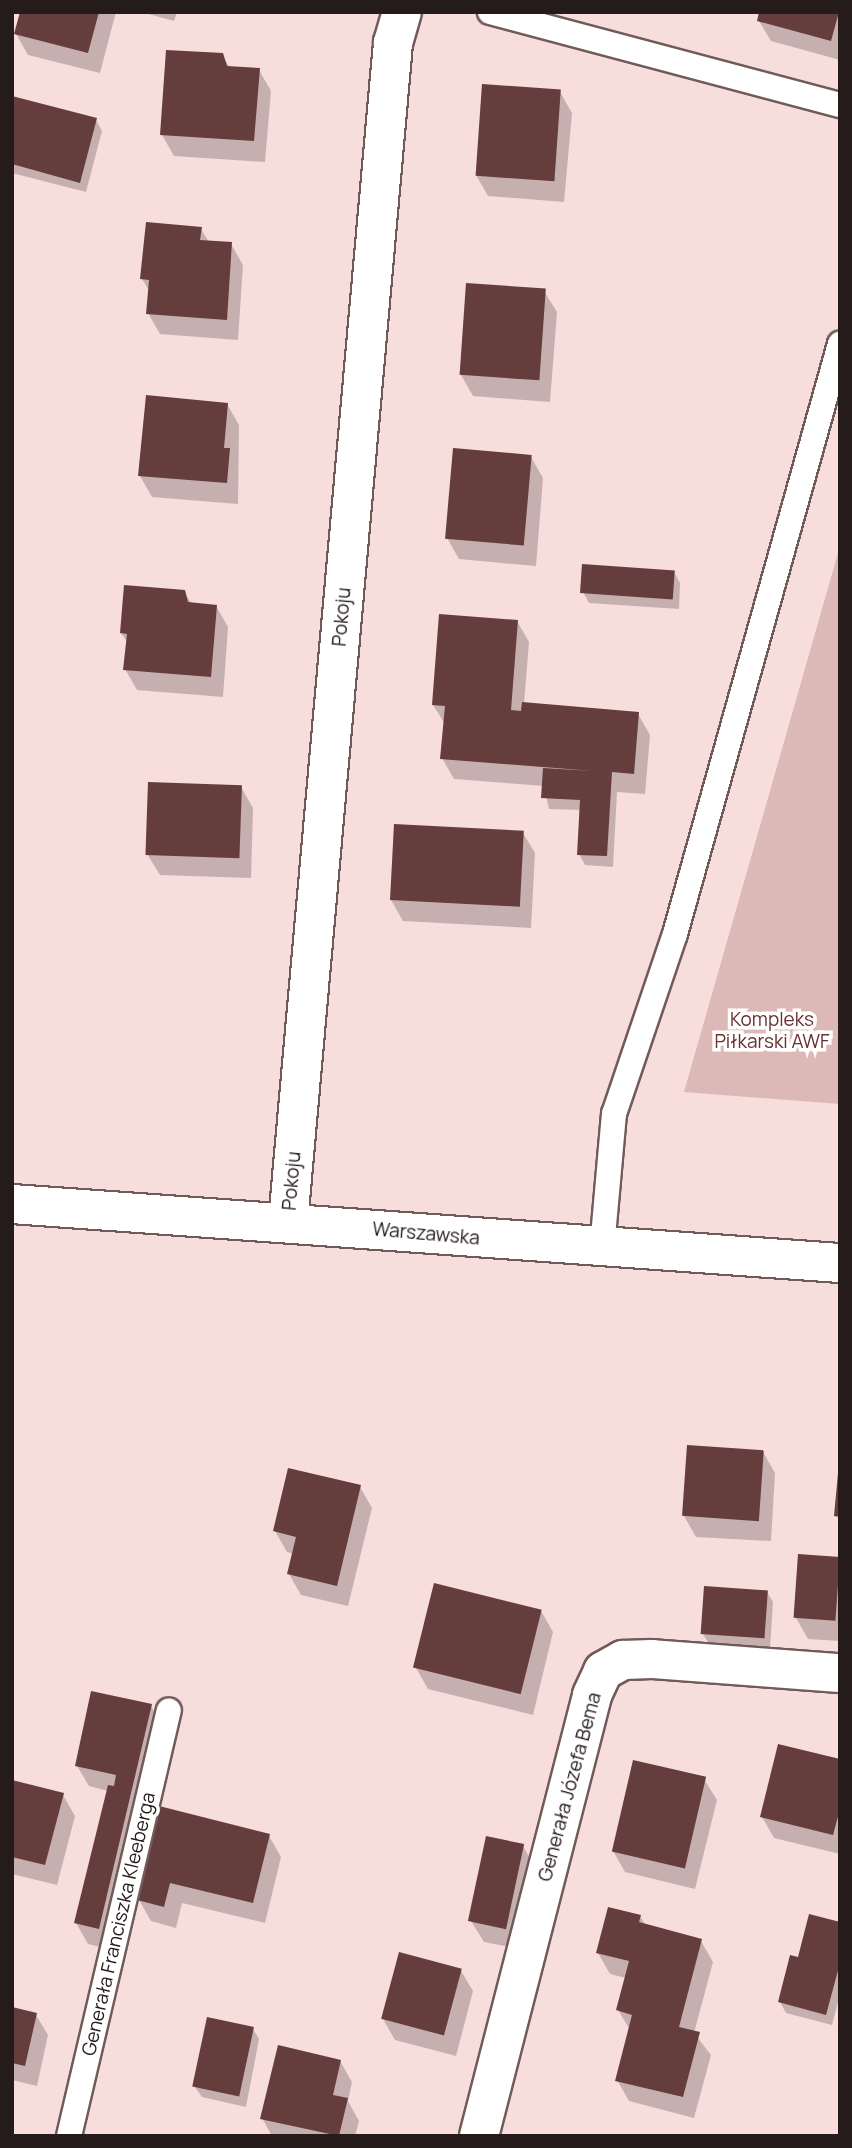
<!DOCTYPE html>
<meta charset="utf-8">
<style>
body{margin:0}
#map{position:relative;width:852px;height:2148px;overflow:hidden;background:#f7dddb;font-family:Manrope,sans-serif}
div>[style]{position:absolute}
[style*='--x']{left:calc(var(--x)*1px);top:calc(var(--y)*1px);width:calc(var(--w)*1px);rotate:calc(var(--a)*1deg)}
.green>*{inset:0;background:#dcb9b7}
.shadow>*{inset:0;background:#0003}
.building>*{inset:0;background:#643d3c;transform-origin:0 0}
.roads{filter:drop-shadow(2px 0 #715b59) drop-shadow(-2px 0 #715b59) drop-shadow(0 2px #715b59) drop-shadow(0 -2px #715b59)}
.lane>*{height:24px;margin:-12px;padding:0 12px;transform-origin:12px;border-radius:12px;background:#fff}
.street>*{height:38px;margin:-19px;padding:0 19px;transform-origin:19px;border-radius:19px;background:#fff}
.secondary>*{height:38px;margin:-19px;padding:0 19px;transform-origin:19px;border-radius:19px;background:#fff}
span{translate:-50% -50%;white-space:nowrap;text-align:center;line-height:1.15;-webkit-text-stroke:7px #fff;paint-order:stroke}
.street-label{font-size:19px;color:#251b1b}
.park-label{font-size:19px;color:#6a2f2f}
.frame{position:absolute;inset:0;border:14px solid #251b1b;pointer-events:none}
</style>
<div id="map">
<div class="green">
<i style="clip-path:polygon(840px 546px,840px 1104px,684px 1092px)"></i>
</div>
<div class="shadow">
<i style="clip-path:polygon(22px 12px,116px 12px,100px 73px,28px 55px,16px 34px)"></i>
<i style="clip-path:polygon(141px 12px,177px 12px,174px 21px)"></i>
<i style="clip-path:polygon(761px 12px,840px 12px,840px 60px,771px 41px,759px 21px)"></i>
<i style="clip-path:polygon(222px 55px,230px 68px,259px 70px,271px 91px,265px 162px,174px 156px,162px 135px)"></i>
<i style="clip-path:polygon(560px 92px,572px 113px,564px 202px,488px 196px,476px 175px)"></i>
<i style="clip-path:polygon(12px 98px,96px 120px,102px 131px,86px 192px,12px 173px)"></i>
<i style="clip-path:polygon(201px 229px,209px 242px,231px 244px,243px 265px,238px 340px,160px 334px,148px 313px,150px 292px,142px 279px)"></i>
<i style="clip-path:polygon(544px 291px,557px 312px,550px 402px,473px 396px,461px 375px)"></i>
<i style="clip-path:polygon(227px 404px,239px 425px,238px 504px,152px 497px,140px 476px)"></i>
<i style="clip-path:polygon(531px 457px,543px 478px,536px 566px,459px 559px,447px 538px)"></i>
<i style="clip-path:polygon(674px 572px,680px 583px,679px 609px,589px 603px,583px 592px)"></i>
<i style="clip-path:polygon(184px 592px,192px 604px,216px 606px,228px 627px,223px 697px,137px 690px,125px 669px,128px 643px,121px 633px)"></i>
<i style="clip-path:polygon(517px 621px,529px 642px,524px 704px,638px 714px,650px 735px,645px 794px,617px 792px,613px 867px,585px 865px,579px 854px,581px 810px,549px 809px,544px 786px,454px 779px,442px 758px,445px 724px,433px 705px)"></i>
<i style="clip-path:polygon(241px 787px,253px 808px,251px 878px,160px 875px,147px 854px)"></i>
<i style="clip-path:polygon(523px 833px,535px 853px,531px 928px,403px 921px,391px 900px)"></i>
<i style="clip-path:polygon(763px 1452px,775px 1473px,771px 1541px,696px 1537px,684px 1516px)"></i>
<i style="clip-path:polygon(360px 1487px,372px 1508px,348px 1606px,301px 1595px,289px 1574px,294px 1554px,287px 1552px,275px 1531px)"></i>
<i style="clip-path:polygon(840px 1558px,840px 1641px,808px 1639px,796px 1618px)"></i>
<i style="clip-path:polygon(767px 1592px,773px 1602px,770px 1648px,709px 1644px,703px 1634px)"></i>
<i style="clip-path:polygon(541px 1611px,553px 1632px,533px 1715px,428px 1689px,416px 1668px)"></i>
<i style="clip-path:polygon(151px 1706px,163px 1727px,111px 1950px,88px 1944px,76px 1923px,108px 1791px,89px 1786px,77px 1766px)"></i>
<i style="clip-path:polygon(840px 1761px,840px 1854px,774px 1838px,762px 1817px)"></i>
<i style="clip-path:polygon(704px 1779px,717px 1800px,695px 1889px,625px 1872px,613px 1851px)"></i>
<i style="clip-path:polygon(12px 1782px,63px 1795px,75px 1816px,57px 1885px,12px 1874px)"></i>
<i style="clip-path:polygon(161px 1808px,269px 1836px,281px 1857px,265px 1923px,182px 1903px,176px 1928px,151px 1921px,139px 1900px)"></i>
<i style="clip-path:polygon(523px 1846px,535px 1867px,520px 1949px,484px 1942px,471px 1921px)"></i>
<i style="clip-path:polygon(640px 1916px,646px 1926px,701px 1941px,713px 1962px,694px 2033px,711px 2055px,694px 2118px,629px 2101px,617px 2080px,630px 2030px,618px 2010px,626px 1978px,610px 1974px,598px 1953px)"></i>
<i style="clip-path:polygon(840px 1923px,840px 1994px,832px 2025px,786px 2013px,780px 2002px,799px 1959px)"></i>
<i style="clip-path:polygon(461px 1971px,473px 1991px,456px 2056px,395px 2040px,383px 2019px)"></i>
<i style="clip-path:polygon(12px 2009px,36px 2015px,48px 2035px,37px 2086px,12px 2080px)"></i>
<i style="clip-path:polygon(253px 2029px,259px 2039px,246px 2107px,202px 2097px,195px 2087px)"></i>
<i style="clip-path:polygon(340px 2061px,352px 2082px,348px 2101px,359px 2121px,355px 2136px,272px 2136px,262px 2118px)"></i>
</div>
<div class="building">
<i style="clip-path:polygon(20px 12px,99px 12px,88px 53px,14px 34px)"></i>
<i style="clip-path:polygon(759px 12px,839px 12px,831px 41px,757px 21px)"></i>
<i style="clip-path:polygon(166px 50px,223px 53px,227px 66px,260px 68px,254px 141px,160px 135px)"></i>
<i style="left:482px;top:84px;width:79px;height:92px;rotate:4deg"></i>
<i style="clip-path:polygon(12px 96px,97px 118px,80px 183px,12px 164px)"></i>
<i style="clip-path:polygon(146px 222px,202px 227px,200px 240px,232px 242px,227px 320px,146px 314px,149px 280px,140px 279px)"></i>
<i style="left:466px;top:283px;width:80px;height:92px;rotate:4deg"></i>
<i style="clip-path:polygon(146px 395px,228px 403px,224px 448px,230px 448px,227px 483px,138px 476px)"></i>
<i style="left:453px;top:448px;width:79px;height:91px;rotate:5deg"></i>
<i style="left:582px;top:564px;width:93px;height:29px;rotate:4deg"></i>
<i style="clip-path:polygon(124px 585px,185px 590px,188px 602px,217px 605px,211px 677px,123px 670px,127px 634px,120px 633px)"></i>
<i style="clip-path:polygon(439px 614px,518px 620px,511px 710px,521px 711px,522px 702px,639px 712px,634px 774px,612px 772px,607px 856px,577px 855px,580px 800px,541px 798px,543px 768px,593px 771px,440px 759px,445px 706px,432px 705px)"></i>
<i style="left:148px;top:782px;width:94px;height:73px;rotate:2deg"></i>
<i style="left:394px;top:824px;width:130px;height:76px;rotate:3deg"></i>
<i style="left:687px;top:1445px;width:77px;height:71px;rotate:4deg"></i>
<i style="clip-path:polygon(288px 1468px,361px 1485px,337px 1586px,287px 1574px,296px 1537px,273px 1531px)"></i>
<i style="clip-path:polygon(838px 1473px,840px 1473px,840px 1517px,834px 1516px)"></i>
<i style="left:798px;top:1554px;width:42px;height:64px;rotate:4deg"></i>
<i style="left:434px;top:1583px;width:111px;height:87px;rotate:14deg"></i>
<i style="left:704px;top:1586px;width:64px;height:48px;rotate:4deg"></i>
<i style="clip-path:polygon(91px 1691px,152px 1704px,99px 1929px,74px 1923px,108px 1785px,114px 1786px,116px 1775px,75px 1766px)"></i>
<i style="clip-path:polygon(778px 1744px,840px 1759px,840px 1809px,833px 1835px,760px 1817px)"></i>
<i style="left:633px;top:1760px;width:75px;height:94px;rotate:13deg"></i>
<i style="clip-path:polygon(12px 1780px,64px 1793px,45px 1865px,12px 1857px)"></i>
<i style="clip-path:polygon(159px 1806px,270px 1834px,253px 1903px,170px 1883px,164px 1907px,137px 1900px)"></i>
<i style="left:486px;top:1836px;width:39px;height:87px;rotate:12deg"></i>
<i style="clip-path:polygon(608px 1907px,641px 1915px,639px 1922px,702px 1939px,679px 2027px,700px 2032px,683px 2097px,615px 2081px,632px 2015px,616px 2010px,629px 1961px,596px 1953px)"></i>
<i style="clip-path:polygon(809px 1914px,840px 1922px,840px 1963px,826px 2015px,778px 2002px,790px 1955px,798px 1957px)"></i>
<i style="left:399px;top:1952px;width:65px;height:69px;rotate:15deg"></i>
<i style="clip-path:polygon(12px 2007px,37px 2013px,25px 2066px,12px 2063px)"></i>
<i style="left:207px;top:2017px;width:48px;height:71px;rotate:12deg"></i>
<i style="clip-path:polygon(278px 2045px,341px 2060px,333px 2095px,348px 2098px,339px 2136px,260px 2119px)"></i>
</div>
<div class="roads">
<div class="lane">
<i style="--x:490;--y:12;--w:362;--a:14.9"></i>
<i style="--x:602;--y:1248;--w:135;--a:-84.9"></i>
<i style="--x:614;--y:1114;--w:190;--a:-71.3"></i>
<i style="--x:675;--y:934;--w:613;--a:-74.38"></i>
<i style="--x:69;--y:2136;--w:437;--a:-76.8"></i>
</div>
<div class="street">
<i style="--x:288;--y:1222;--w:1184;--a:-84.91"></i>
<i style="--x:393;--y:43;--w:32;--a:-74"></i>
<i style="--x:479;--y:2136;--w:455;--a:-75.6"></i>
<i style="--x:592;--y:1695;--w:26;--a:-65"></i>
<i style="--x:603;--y:1671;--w:23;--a:-29"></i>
<i style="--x:623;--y:1660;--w:29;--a:-2"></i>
<i style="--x:652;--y:1659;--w:189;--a:4.3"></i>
</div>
<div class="secondary">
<i style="--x:12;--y:1204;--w:830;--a:4.08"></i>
</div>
</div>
<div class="street-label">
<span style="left:342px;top:617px;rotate:-85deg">Pokoju</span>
<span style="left:292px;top:1181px;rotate:-85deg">Pokoju</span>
<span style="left:426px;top:1234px;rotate:5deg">Warszawska</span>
<span style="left:570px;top:1787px;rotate:-75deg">Generała Józefa Bema</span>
<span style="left:119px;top:1924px;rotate:-77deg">Generała Franciszka Kleeberga</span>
</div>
<div class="park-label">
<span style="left:772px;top:1031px">Kompleks<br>Piłkarski AWF</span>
</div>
<div class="frame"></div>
</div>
